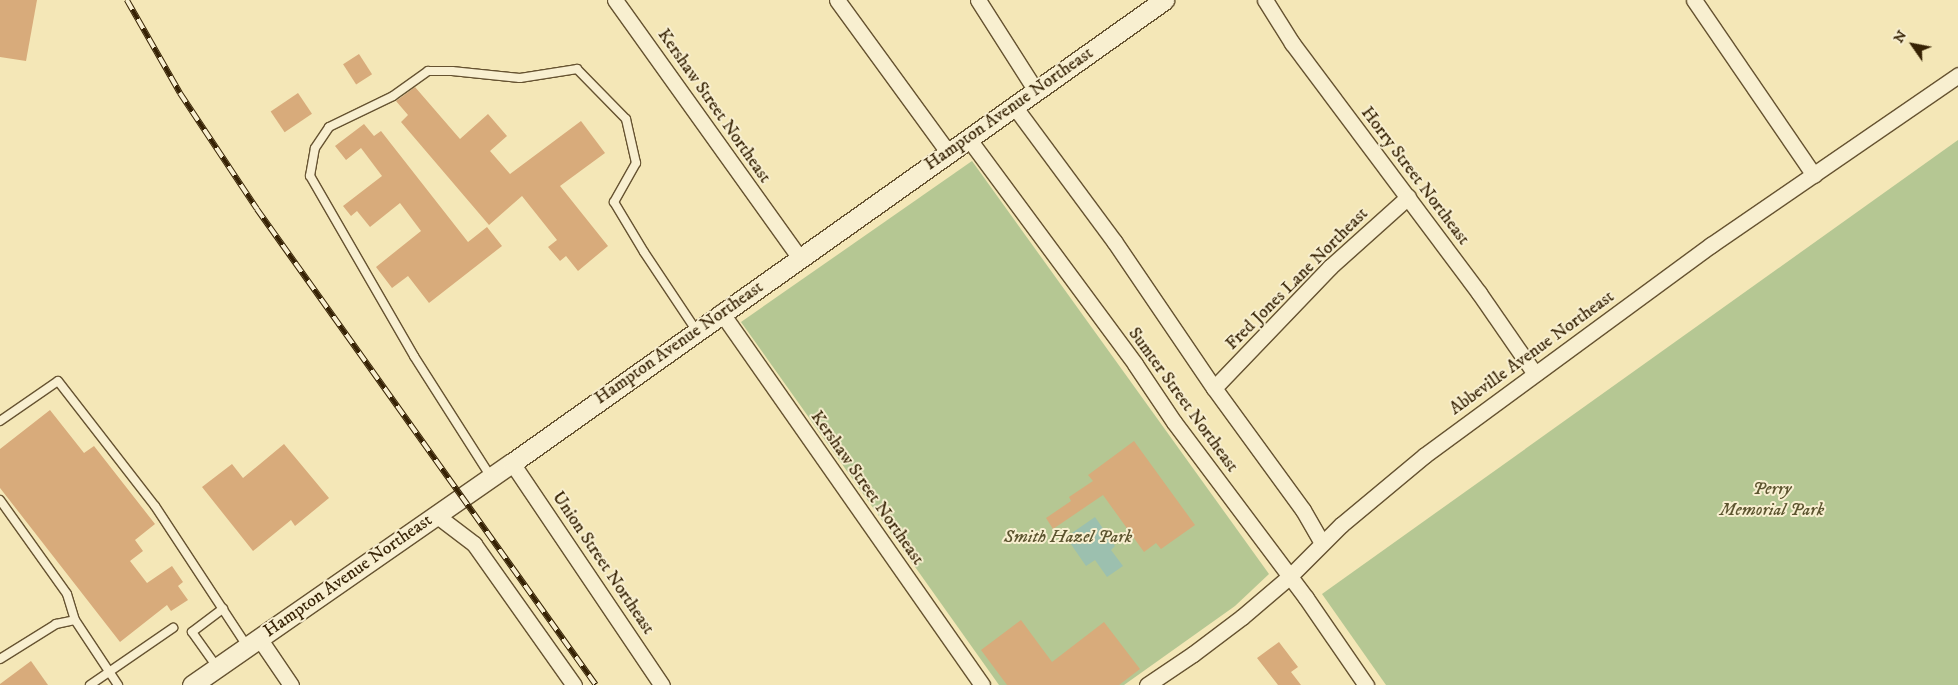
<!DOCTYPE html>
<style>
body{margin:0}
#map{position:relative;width:1958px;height:685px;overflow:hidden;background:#f4e7b7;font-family:"IM FELL DW Pica",serif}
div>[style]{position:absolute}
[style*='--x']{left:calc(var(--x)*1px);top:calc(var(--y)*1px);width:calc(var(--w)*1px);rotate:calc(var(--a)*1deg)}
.green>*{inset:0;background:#b5c793}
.water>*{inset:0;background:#9cc0af}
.building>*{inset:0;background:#d8ab7b;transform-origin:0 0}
.roads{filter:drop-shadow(1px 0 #665331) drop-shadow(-1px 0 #665331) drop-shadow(0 1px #665331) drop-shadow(0 -1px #665331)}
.service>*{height:8px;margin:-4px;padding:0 4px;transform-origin:4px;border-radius:4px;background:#f8efd0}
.minor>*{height:15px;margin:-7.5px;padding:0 7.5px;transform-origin:7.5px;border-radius:7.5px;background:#f8efd0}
.tertiary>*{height:19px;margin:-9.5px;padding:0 9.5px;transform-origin:9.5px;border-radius:9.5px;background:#f8efd0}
.rail>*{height:5.5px;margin-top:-2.75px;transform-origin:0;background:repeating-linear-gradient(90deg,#f8efd0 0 11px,#362204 0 22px);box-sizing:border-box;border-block:1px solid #362204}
span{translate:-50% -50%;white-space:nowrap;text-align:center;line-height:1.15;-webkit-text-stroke:4px #f8efd0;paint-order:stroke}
.street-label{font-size:18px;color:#362204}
.park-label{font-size:18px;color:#5c542f;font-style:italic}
.north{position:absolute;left:1888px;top:20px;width:50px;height:50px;-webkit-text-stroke:4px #f8efd0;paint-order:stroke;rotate:303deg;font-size:14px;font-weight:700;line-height:20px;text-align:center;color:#362204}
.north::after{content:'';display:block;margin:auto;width:18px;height:22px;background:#362204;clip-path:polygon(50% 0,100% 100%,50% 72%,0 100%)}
</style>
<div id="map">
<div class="green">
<i style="clip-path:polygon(1958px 140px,1958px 685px,1386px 685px,1322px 594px)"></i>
<i style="clip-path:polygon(972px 161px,1269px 574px,1235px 606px,1124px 685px,999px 685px,741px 322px)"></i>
</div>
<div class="water">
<i style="clip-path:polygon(1095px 517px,1115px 546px,1111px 550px,1123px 566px,1107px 577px,1095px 560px,1086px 566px,1066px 537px)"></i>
</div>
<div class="building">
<i style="clip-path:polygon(0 0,37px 0,26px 61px,0 57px)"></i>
<i style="left:359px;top:54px;width:24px;height:19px;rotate:57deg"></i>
<i style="clip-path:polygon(415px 87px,460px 139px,488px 114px,507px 136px,490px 151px,510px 174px,581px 121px,605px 153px,560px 186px,608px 246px,578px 271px,566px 256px,560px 261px,548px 247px,557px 240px,522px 196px,489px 225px,401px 122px,408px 115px,396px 101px)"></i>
<i style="left:298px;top:93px;width:25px;height:33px;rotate:56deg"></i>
<i style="clip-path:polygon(364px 124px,374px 136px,381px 131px,468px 242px,487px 227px,502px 246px,429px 303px,408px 276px,392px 288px,376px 267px,421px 231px,400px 203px,370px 227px,357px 211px,351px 216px,343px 206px,382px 176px,361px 148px,346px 160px,335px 146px)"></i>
<i style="clip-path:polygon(50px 410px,84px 453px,94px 446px,155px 524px,135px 540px,143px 551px,130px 561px,147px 583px,172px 566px,183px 582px,178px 586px,188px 600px,171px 611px,167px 605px,120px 642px,0 488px,0 449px)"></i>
<i style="clip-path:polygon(1134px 441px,1195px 525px,1161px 549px,1156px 543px,1144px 552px,1103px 495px,1053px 529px,1046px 518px,1071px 501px,1069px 497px,1093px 481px,1088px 475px)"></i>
<i style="clip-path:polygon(284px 444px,329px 498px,295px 526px,291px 520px,253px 551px,202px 487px,232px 464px,243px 478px)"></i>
<i style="clip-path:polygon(1021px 620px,1052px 662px,1104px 622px,1140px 669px,1119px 685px,1007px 685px,981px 650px)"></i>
<i style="clip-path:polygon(1279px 642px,1298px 667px,1291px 672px,1301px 685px,1278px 685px,1257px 658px)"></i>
<i style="clip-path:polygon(31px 661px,48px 685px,0 685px,0 684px)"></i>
</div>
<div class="roads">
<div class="service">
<i style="--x:0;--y:421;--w:70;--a:-34.6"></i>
<i style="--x:58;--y:381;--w:158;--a:52.2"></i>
<i style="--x:155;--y:506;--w:168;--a:56.7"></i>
<i style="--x:491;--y:477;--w:143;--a:-122.5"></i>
<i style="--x:414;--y:356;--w:208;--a:-120"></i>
<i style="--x:310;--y:176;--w:28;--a:-80"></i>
<i style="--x:315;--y:148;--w:25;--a:-56"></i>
<i style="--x:329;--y:127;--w:71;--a:-25.8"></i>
<i style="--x:393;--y:96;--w:43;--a:-35.5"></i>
<i style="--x:428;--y:71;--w:24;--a:0"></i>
<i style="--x:452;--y:71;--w:68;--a:5.9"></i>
<i style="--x:520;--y:78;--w:58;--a:-9"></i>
<i style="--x:577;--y:69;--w:70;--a:45.6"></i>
<i style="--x:626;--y:119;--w:45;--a:77.2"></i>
<i style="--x:636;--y:163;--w:45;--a:119.4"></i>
<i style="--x:614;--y:202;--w:58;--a:59"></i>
<i style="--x:644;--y:252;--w:94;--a:56.3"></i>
<i style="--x:0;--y:500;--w:115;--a:54.5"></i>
<i style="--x:67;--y:594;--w:27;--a:73"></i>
<i style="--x:0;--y:659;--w:66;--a:-32"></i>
<i style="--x:56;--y:624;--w:19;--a:-12"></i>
<i style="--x:75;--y:620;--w:78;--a:56.5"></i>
<i style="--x:217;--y:667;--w:43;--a:-125.5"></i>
<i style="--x:192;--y:632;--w:39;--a:-37"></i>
<i style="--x:90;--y:685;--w:101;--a:-34.5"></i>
</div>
<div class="minor">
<i style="--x:615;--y:0;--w:317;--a:54.4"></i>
<i style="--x:837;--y:0;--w:188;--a:53.9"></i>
<i style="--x:978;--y:0;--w:108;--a:57.5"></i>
<i style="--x:1265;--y:0;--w:51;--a:57.9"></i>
<i style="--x:1292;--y:43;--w:312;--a:53.2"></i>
<i style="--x:1479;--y:293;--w:98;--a:55.3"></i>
<i style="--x:1694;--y:0;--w:212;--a:55.6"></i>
<i style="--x:1014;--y:106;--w:168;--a:53.5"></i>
<i style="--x:1114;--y:241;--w:178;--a:55.8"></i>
<i style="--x:1214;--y:388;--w:151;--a:53.9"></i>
<i style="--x:1303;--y:510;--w:38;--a:60"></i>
<i style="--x:968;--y:138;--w:281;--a:53.5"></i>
<i style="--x:1135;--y:364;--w:70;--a:56.1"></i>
<i style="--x:1174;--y:422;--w:220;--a:53.1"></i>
<i style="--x:1306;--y:598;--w:106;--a:55.4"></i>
<i style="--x:721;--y:312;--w:455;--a:55"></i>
<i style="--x:1214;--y:388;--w:168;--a:-46.2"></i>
<i style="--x:1330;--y:267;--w:105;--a:-41.9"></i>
<i style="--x:512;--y:463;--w:268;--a:56"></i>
<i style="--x:436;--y:515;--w:48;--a:37.3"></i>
<i style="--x:474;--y:544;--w:173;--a:54.7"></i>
<i style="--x:259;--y:638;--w:57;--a:55.8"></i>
<i style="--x:1147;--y:685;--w:55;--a:-34"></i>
<i style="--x:1193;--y:654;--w:61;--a:-37.1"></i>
<i style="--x:1242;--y:617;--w:62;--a:-40.4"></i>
<i style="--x:1289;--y:577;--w:74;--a:-45"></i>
<i style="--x:1341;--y:525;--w:109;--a:-39.8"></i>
<i style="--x:1425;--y:455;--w:355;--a:-36.3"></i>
<i style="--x:1711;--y:245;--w:300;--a:-34.5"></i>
</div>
<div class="tertiary">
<i style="--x:192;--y:685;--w:389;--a:-34.8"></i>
<i style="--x:512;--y:463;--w:800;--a:-35.38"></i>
</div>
</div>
<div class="rail">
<i style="--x:127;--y:0;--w:107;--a:60.3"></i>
<i style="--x:180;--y:93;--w:139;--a:56.4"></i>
<i style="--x:257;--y:209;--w:584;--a:54.54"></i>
</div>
<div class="street-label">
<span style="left:714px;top:106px;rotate:55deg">Kershaw Street Northeast</span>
<span style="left:1009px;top:109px;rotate:-35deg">Hampton Avenue Northeast</span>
<span style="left:1415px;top:176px;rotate:53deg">Horry Street Northeast</span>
<span style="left:1297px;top:279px;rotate:-45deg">Fred Jones Lane Northeast</span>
<span style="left:679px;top:343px;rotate:-35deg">Hampton Avenue Northeast</span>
<span style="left:1532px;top:353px;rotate:-36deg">Abbeville Avenue Northeast</span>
<span style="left:1183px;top:400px;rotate:54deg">Sumter Street Northeast</span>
<span style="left:867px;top:488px;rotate:55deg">Kershaw Street Northeast</span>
<span style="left:603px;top:563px;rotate:56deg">Union Street Northeast</span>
<span style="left:348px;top:576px;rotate:-35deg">Hampton Avenue Northeast</span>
</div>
<div class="park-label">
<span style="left:1772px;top:500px">Perry<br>Memorial Park</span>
<span style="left:1068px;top:537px">Smith Hazel Park</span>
</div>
<div class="north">N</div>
</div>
